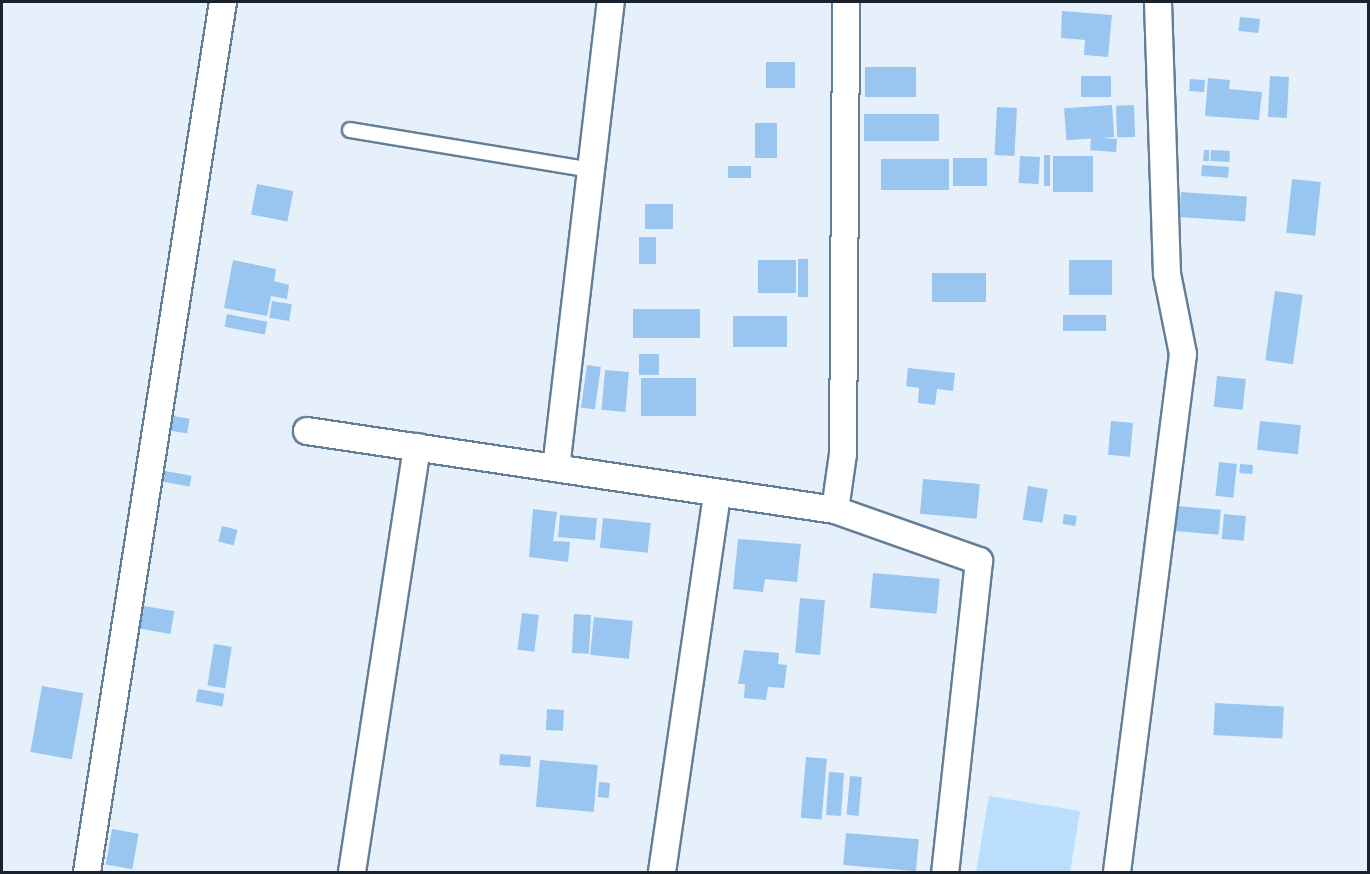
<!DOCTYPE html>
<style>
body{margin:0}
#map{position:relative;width:1370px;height:874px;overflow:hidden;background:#e5f0fb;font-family:"Roboto Condensed",sans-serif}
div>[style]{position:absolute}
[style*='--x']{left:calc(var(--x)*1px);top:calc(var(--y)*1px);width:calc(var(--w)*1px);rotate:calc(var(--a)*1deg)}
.green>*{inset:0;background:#bcdefe}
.building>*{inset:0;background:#99c6f0;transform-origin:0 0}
.roads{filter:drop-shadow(2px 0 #647e97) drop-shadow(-2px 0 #647e97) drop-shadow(0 2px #647e97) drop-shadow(0 -2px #647e97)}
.service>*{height:14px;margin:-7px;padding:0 7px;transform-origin:7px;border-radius:7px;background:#fff}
.minor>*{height:26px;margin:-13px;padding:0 13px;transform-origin:13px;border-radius:13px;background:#fff}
span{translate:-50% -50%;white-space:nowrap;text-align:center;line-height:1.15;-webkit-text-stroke:4.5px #e5f0fb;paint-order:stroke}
.frame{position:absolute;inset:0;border:3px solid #18232d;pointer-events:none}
</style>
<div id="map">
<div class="green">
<i style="clip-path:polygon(989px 796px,1080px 811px,1070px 872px,976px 872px)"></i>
</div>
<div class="building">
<i style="clip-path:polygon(1062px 11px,1112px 15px,1108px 57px,1084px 55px,1085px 40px,1061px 38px)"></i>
<i style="left:1240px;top:17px;width:20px;height:14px;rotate:6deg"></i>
<i style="left:766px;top:62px;width:29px;height:26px"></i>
<i style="left:865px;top:67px;width:51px;height:30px"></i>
<i style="left:1081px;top:76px;width:30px;height:21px"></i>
<i style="left:1270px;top:76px;width:19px;height:41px;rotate:3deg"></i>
<i style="clip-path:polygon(1208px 78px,1230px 80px,1229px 89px,1262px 92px,1259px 120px,1205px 116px)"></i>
<i style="left:1190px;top:79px;width:15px;height:12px;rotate:4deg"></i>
<i style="left:1112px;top:105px;width:32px;height:48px;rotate:86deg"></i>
<i style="left:1134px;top:105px;width:32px;height:18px;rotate:88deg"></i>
<i style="left:997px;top:107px;width:20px;height:48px;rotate:3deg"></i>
<i style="left:864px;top:114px;width:75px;height:27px"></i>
<i style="left:755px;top:123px;width:22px;height:35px"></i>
<i style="left:1117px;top:139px;width:13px;height:26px;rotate:94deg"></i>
<i style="clip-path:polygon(1204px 150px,1209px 150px,1209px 161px,1203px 161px)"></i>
<i style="left:1211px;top:150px;width:19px;height:11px;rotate:3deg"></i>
<i style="left:1044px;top:155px;width:6px;height:31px"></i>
<i style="left:1020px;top:156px;width:20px;height:27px;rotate:3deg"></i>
<i style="left:1053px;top:156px;width:40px;height:36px"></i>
<i style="left:953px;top:158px;width:34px;height:28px"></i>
<i style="left:881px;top:159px;width:68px;height:31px"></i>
<i style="left:1202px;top:165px;width:27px;height:11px;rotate:4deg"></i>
<i style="left:728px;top:166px;width:23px;height:12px"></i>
<i style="left:1292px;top:179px;width:29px;height:54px;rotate:6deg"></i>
<i style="left:257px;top:184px;width:37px;height:31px;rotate:11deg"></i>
<i style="left:1181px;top:192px;width:66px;height:25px;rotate:4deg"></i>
<i style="left:645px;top:204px;width:28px;height:25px"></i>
<i style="left:639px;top:237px;width:17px;height:27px"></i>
<i style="left:798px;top:259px;width:10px;height:38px"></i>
<i style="clip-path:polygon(233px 260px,276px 269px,274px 281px,289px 285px,287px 299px,271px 296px,267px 316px,224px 308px)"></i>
<i style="left:758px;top:260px;width:38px;height:33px"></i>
<i style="left:1069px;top:260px;width:43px;height:35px"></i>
<i style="left:932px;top:273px;width:54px;height:29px"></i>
<i style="left:1275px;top:291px;width:28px;height:70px;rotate:8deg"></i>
<i style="left:272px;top:301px;width:20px;height:17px;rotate:9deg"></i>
<i style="left:633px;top:309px;width:67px;height:29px"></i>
<i style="left:227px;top:314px;width:41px;height:13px;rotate:11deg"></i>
<i style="left:1063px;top:315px;width:43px;height:16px"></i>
<i style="left:733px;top:316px;width:54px;height:31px"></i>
<i style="left:639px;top:354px;width:20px;height:21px"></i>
<i style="left:587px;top:365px;width:14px;height:43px;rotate:8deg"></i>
<i style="clip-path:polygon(908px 368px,955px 373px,953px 391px,937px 389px,935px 405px,918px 403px,919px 388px,906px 386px)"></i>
<i style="left:605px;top:370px;width:24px;height:40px;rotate:5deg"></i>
<i style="left:1217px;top:376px;width:29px;height:31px;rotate:6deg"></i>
<i style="left:696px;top:378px;width:38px;height:55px;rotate:90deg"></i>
<i style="left:168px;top:415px;width:22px;height:15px;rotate:10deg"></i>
<i style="left:1111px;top:421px;width:22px;height:34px;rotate:5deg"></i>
<i style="left:1260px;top:421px;width:41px;height:29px;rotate:6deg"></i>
<i style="left:1219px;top:462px;width:18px;height:34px;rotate:6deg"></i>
<i style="left:1240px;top:464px;width:13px;height:9px;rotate:4deg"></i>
<i style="left:165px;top:471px;width:27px;height:11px;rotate:10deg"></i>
<i style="left:923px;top:479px;width:57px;height:35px;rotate:5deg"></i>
<i style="left:1028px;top:486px;width:20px;height:34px;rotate:9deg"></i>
<i style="left:1177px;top:506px;width:44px;height:25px;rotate:5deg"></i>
<i style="clip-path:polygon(533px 509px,557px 512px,553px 541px,570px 542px,568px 562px,529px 557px)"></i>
<i style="left:1064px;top:514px;width:13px;height:10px;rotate:9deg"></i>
<i style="left:1224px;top:514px;width:22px;height:25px;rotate:5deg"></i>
<i style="left:560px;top:515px;width:37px;height:22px;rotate:5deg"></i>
<i style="left:603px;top:518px;width:48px;height:30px;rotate:6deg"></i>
<i style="left:222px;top:526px;width:16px;height:16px;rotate:14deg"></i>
<i style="clip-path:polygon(738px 539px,801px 544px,797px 582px,765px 579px,763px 592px,733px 589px)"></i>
<i style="left:873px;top:573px;width:67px;height:35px;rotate:5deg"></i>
<i style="left:800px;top:598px;width:25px;height:55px;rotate:5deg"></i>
<i style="left:133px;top:604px;width:42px;height:23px;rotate:10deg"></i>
<i style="left:522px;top:613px;width:17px;height:37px;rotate:7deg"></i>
<i style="left:574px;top:614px;width:17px;height:39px;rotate:3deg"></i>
<i style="left:594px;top:617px;width:39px;height:38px;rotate:6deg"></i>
<i style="left:214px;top:644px;width:18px;height:42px;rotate:9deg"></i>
<i style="clip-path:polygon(744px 650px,779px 653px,778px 664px,787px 665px,784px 688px,768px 687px,766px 700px,744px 698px,745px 684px,738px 684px)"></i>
<i style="left:42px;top:686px;width:42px;height:67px;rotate:10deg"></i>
<i style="left:198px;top:689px;width:27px;height:13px;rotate:10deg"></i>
<i style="left:1215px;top:703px;width:69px;height:32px;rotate:3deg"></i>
<i style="left:547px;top:709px;width:17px;height:21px;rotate:3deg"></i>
<i style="left:500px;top:754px;width:31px;height:11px;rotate:4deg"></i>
<i style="left:806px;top:757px;width:21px;height:61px;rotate:5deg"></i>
<i style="left:540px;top:760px;width:58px;height:47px;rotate:5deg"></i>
<i style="left:829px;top:772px;width:15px;height:43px;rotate:4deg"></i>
<i style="left:850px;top:776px;width:12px;height:39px;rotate:5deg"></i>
<i style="left:599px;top:782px;width:11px;height:15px;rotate:5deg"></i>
<i style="left:112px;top:829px;width:27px;height:36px;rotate:10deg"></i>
<i style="left:846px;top:833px;width:73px;height:32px;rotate:5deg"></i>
</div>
<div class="roads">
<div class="service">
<i style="--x:350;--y:130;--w:244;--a:9.4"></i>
</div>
<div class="minor">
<i style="--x:307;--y:431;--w:534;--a:8.51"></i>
<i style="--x:835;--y:510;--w:153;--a:19.5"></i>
<i style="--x:979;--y:561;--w:313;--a:96.2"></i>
<i style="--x:556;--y:468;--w:469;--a:-83.3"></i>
<i style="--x:835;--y:510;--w:57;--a:-81.9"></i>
<i style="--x:843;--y:454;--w:452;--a:-89.6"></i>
<i style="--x:87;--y:872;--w:881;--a:-81.12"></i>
<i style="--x:352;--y:872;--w:430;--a:-81.3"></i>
<i style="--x:662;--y:872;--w:383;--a:-81.7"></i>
<i style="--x:1117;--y:872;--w:522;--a:-82.74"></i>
<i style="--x:1183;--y:354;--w:82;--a:-101.3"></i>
<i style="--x:1167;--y:274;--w:272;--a:-91.9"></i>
</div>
</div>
<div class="frame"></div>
</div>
